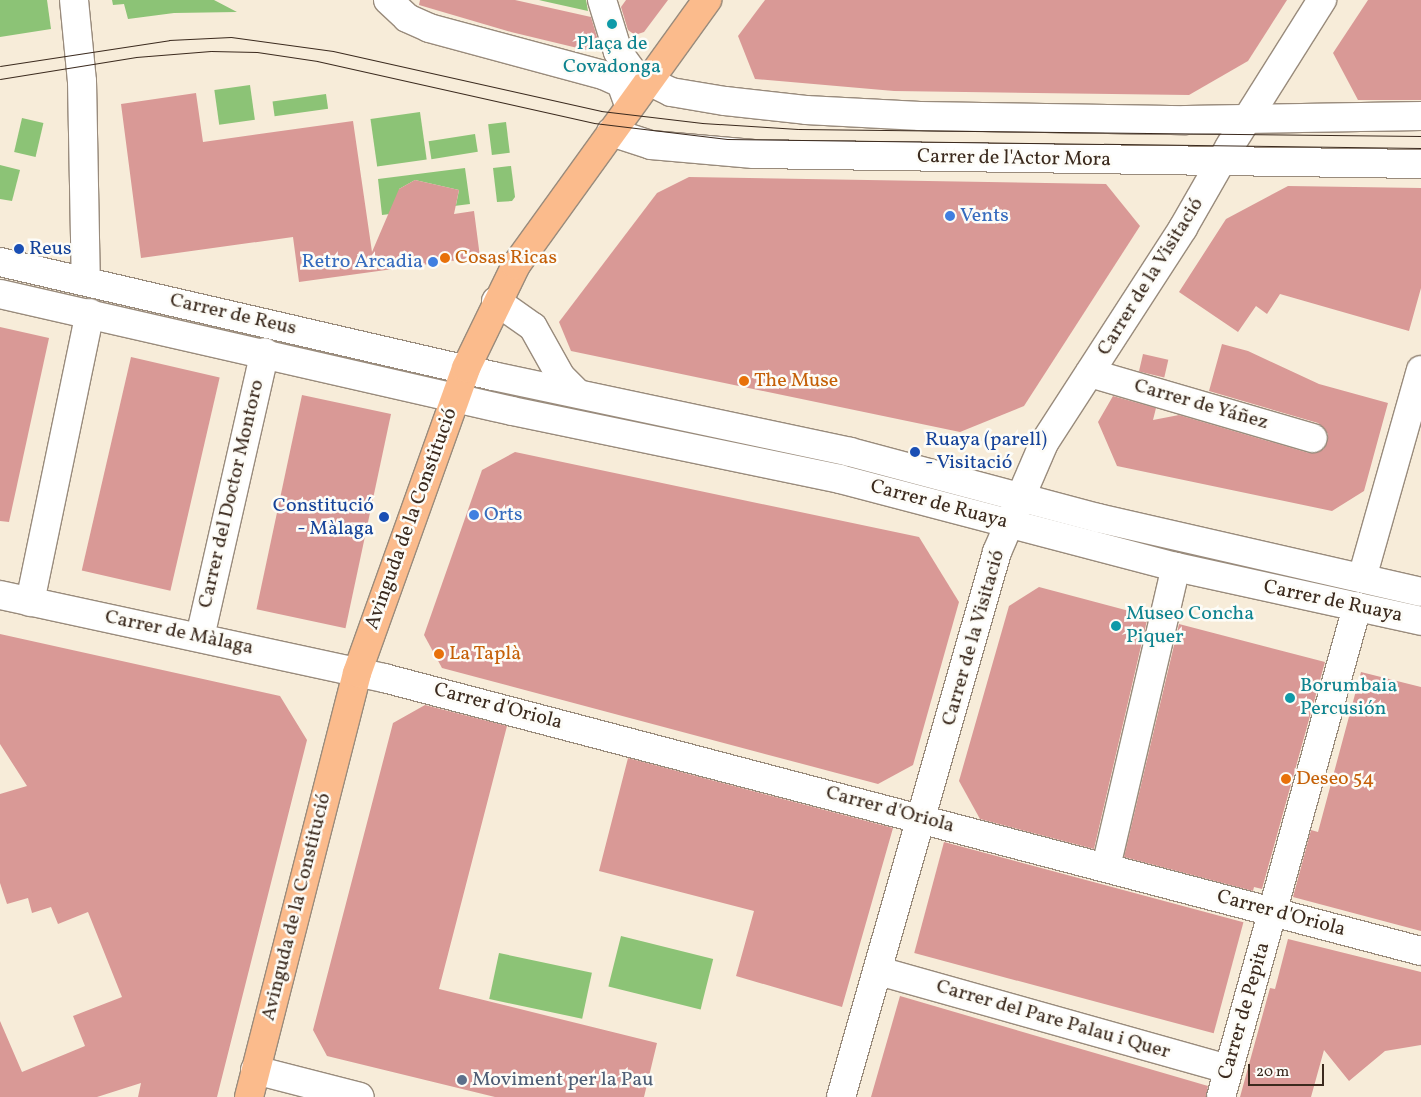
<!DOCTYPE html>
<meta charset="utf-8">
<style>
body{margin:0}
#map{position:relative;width:1421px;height:1097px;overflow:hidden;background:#f7ecd9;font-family:Vollkorn,serif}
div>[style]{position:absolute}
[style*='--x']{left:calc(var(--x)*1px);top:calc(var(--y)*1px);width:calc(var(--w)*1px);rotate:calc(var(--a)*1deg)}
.green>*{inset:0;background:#8cc376;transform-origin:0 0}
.building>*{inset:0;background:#d99996;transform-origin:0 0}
.roads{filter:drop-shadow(1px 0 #998b7c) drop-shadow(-1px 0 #998b7c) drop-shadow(0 1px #998b7c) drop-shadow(0 -1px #998b7c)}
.minor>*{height:28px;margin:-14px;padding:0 14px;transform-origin:14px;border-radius:14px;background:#fff}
.major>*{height:28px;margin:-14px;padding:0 14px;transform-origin:14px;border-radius:14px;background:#fbbb8c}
.tram>*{height:1px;margin:-0.5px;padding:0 0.5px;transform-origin:0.5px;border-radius:0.5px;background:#3b2a1e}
.dots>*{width:14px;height:14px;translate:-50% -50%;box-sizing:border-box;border:2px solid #fdfcf7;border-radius:50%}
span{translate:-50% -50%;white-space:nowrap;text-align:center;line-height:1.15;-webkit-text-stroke:5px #fdfcf7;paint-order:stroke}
.culture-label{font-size:20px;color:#0d838f}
.left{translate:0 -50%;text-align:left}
.street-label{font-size:20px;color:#3b2a1e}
.shop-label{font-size:20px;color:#366cbe}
.right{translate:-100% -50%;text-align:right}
.transit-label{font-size:20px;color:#164399}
.food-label{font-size:20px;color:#c56008}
.service-label{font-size:20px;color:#4e5e75}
.scale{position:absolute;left:1248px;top:1064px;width:76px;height:22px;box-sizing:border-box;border:2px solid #3b2a1e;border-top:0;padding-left:6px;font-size:15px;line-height:18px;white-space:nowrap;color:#3b2a1e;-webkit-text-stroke:4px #fdfcf7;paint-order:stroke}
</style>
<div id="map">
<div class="green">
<i style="clip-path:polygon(0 0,47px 0,51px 29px,0 37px)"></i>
<i style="clip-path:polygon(112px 0,214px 0,237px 12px,174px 13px,128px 19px,124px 4px,113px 5px)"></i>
<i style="clip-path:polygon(539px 0,586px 0,588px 11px,543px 1px)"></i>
<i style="left:250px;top:85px;width:35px;height:36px;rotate:82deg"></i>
<i style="left:326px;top:94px;width:15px;height:54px;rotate:82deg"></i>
<i style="left:420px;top:112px;width:48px;height:50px;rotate:82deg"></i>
<i style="left:22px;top:118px;width:22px;height:35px;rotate:13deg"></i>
<i style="left:506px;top:122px;width:31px;height:18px;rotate:83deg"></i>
<i style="left:475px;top:134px;width:18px;height:47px;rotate:81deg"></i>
<i style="clip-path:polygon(0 165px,20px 170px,12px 201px,0 199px)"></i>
<i style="clip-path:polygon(511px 166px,515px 197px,512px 201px,497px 202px,493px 168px)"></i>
<i style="clip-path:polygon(evenodd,465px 168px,470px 204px,382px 215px,378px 179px,465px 168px,415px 180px,459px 190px,456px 205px,399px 189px,415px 180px)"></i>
<i style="left:621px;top:936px;width:95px;height:52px;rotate:14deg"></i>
<i style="left:499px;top:953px;width:95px;height:47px;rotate:12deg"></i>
</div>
<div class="building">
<i style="clip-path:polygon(420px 0,515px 0,591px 17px,600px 47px,590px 51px,511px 32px,419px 5px)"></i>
<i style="clip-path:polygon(626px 0,668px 0,644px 32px,635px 35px,628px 30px,621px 7px)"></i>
<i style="clip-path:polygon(765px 0,1287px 0,1248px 61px,1189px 95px,894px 91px,755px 79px,738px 36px)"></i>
<i style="clip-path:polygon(1368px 0,1421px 0,1421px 100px,1358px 100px,1333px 53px)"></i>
<i style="clip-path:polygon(196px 93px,203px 142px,353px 121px,372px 252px,399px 189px,415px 180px,459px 190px,454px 214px,474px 211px,480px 257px,299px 282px,293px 237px,141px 258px,121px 104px)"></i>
<i style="clip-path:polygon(689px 177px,1106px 184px,1140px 226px,1024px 406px,960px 432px,571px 351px,559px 322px,657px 193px)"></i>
<i style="clip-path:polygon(1288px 186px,1421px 188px,1421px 288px,1409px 331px,1280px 294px,1267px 314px,1256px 306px,1238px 332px,1179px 292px,1226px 219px)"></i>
<i style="clip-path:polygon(0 327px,49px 338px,9px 522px,0 521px)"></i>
<i style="clip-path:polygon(1222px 344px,1248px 351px,1319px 384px,1388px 403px,1364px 491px,1332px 511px,1117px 466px,1098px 422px,1113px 396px,1156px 408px,1153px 420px,1179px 415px,1309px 453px,1324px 449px,1328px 434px,1318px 423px,1209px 391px)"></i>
<i style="left:1143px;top:354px;width:26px;height:18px;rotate:13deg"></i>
<i style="left:131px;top:357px;width:91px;height:219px;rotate:13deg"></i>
<i style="left:302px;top:395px;width:91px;height:219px;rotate:12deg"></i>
<i style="clip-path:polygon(515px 452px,919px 537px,959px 602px,913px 765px,878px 784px,442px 668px,424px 635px,482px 470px)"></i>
<i style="clip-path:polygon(1039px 587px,1148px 616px,1094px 849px,980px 819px,959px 781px,1009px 606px)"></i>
<i style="clip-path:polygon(1179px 624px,1325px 662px,1262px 889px,1254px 887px,1253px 891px,1124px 857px)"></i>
<i style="clip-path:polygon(0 634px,280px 696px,307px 740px,217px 1097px,138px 1097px,141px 1083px,97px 1097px,0 1097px,0 1021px,22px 1072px,85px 1046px,73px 1016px,122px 997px,88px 912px,58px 924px,51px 907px,32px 913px,28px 898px,7px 904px,0 883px,0 794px,27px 786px,0 744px)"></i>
<i style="clip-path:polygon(1361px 672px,1421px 687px,1421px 931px,1293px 897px,1311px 830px,1318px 832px)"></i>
<i style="clip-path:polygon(425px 705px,507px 726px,439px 989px,657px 1043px,644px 1097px,495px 1097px,327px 1056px,313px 1030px,393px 723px)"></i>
<i style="clip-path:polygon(628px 758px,893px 828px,842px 1007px,736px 976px,754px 911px,599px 871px)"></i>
<i style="left:944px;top:842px;width:310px;height:115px;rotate:15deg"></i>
<i style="clip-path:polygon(1288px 939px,1421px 972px,1421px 1045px,1385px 1051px,1349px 1081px,1324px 1050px,1311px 1097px,1240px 1097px,1270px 988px,1275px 989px)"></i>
<i style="clip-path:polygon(900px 996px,1208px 1086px,1206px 1097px,871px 1097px)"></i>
</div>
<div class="roads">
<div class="minor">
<i style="--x:74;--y:0;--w:81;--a:84.4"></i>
<i style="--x:82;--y:81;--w:200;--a:88.9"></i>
<i style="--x:388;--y:0;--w:26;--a:43"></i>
<i style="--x:407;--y:18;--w:24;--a:24"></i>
<i style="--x:429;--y:28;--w:180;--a:15.1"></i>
<i style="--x:603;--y:75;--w:20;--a:24"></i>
<i style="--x:621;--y:83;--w:23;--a:70"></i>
<i style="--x:602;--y:0;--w:54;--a:72.9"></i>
<i style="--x:618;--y:52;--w:27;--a:54"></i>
<i style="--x:634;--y:74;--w:41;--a:25.9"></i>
<i style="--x:671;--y:92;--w:55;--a:9.5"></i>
<i style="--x:725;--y:101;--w:81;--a:6.3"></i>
<i style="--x:806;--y:110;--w:114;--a:3"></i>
<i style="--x:920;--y:116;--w:266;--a:0.9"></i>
<i style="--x:1186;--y:120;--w:235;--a:-1"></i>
<i style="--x:611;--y:132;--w:42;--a:18"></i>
<i style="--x:651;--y:145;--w:103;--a:5"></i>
<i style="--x:754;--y:154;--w:667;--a:0.86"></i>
<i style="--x:0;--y:262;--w:506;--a:13.02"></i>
<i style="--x:493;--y:376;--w:365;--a:12"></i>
<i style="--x:850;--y:452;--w:257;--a:14.9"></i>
<i style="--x:1098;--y:518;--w:331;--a:12.9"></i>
<i style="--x:0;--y:294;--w:525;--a:12.87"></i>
<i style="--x:512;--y:411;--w:335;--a:11.7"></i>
<i style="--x:840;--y:479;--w:347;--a:14.7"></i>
<i style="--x:1176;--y:567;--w:251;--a:12.4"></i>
<i style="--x:496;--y:301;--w:45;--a:35.1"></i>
<i style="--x:533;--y:327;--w:57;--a:60.8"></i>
<i style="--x:561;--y:377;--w:23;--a:45"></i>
<i style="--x:1090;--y:373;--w:232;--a:16.3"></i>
<i style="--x:1362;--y:578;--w:216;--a:-74.2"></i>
<i style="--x:0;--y:595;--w:393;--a:12.2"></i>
<i style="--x:384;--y:678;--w:1072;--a:14.75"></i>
<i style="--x:30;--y:602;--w:295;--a:-78.3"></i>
<i style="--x:200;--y:637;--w:292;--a:-77.2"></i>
<i style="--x:1106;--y:867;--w:308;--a:-76.9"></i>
<i style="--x:879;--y:971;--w:362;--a:15.7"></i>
<i style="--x:255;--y:1070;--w:108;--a:14.4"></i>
<i style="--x:841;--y:1097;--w:567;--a:-74.03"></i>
<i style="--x:997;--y:552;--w:119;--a:-66.7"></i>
<i style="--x:1044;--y:443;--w:256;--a:-57.1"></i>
<i style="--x:1183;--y:228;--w:95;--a:-60.2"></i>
<i style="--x:1230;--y:146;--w:173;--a:-57.8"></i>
<i style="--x:1221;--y:1097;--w:509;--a:-74.49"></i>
</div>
<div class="major">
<i style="--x:249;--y:1097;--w:438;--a:-75.7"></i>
<i style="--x:357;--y:673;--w:324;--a:-70.3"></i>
<i style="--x:466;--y:368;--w:114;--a:-64.1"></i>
<i style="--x:516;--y:265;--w:327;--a:-54.2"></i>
</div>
</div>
<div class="tram">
<i style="--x:0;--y:66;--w:171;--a:-8.7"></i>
<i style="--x:169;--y:40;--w:62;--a:-2.8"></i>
<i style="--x:231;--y:37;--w:103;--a:7.8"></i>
<i style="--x:333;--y:51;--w:275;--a:12.6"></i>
<i style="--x:601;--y:111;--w:102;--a:6.8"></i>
<i style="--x:702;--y:123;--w:96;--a:3.6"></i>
<i style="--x:798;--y:129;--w:623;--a:0.64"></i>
<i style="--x:0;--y:79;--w:138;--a:-9.2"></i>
<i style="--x:136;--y:57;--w:75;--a:-4.6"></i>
<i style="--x:211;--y:51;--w:46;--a:1.2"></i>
<i style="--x:257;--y:52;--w:61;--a:8.5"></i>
<i style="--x:317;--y:61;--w:284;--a:12.6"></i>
<i style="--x:594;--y:123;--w:134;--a:6.9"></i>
<i style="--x:727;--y:139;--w:694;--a:0.74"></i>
</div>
<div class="dots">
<i style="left:612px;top:24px;background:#0f9aa8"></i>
<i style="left:950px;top:216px;background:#3f7fe0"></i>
<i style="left:19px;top:249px;background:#1a4fb4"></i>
<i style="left:445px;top:258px;background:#e8710a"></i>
<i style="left:433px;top:262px;background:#3f7fe0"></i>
<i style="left:744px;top:381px;background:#e8710a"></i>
<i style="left:915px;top:452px;background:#1a4fb4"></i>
<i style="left:474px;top:515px;background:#3f7fe0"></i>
<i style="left:384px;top:517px;background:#1a4fb4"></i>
<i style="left:1116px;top:626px;background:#0f9aa8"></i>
<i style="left:439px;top:654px;background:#e8710a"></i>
<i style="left:1290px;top:698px;background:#0f9aa8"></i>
<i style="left:1286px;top:779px;background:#e8710a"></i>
<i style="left:462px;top:1080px;background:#5c6f8a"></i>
</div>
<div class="culture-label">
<span style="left:612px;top:56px">Plaça de<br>Covadonga</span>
<span class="left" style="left:1126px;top:626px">Museo Concha<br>Piquer</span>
<span class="left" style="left:1300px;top:698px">Borumbaia<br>Percusión</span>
</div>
<div class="street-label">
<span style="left:1014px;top:159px;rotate:1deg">Carrer de l'Actor Mora</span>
<span style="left:1151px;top:277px;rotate:-58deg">Carrer de la Visitació</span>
<span style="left:233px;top:315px;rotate:13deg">Carrer de Reus</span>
<span style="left:1201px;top:405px;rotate:16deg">Carrer de Yáñez</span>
<span style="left:232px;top:494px;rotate:-77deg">Carrer del Doctor Montoro</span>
<span style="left:939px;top:505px;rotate:15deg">Carrer de Ruaya</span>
<span style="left:412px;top:519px;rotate:-70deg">Avinguda de la Constitució</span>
<span style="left:1333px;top:602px;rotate:12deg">Carrer de Ruaya</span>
<span style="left:179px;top:633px;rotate:12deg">Carrer de Màlaga</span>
<span style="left:974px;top:638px;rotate:-74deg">Carrer de la Visitació</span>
<span style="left:498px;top:707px;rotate:15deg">Carrer d'Oriola</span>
<span style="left:890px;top:810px;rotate:15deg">Carrer d'Oriola</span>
<span style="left:297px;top:907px;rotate:-76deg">Avinguda de la Constitució</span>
<span style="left:1281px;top:914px;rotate:15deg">Carrer d'Oriola</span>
<span style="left:1245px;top:1011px;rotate:-74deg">Carrer de Pepita</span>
<span style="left:1053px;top:1020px;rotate:16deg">Carrer del Pare Palau i Quer</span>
</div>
<div class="shop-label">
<span class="left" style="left:960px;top:216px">Vents</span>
<span class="right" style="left:423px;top:262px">Retro Arcadia</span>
<span class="left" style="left:484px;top:515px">Orts</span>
</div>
<div class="transit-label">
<span class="left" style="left:29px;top:249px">Reus</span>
<span class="left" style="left:925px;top:452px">Ruaya (parell)<br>- Visitació</span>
<span class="right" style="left:374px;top:518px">Constitució<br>- Màlaga</span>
</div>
<div class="food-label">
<span class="left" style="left:455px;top:258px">Cosas Ricas</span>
<span class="left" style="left:754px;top:381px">The Muse</span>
<span class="left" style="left:449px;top:654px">La Taplà</span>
<span class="left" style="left:1296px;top:779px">Deseo 54</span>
</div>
<div class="service-label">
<span class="left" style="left:472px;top:1080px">Moviment per la Pau</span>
</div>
<div class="scale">20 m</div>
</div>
